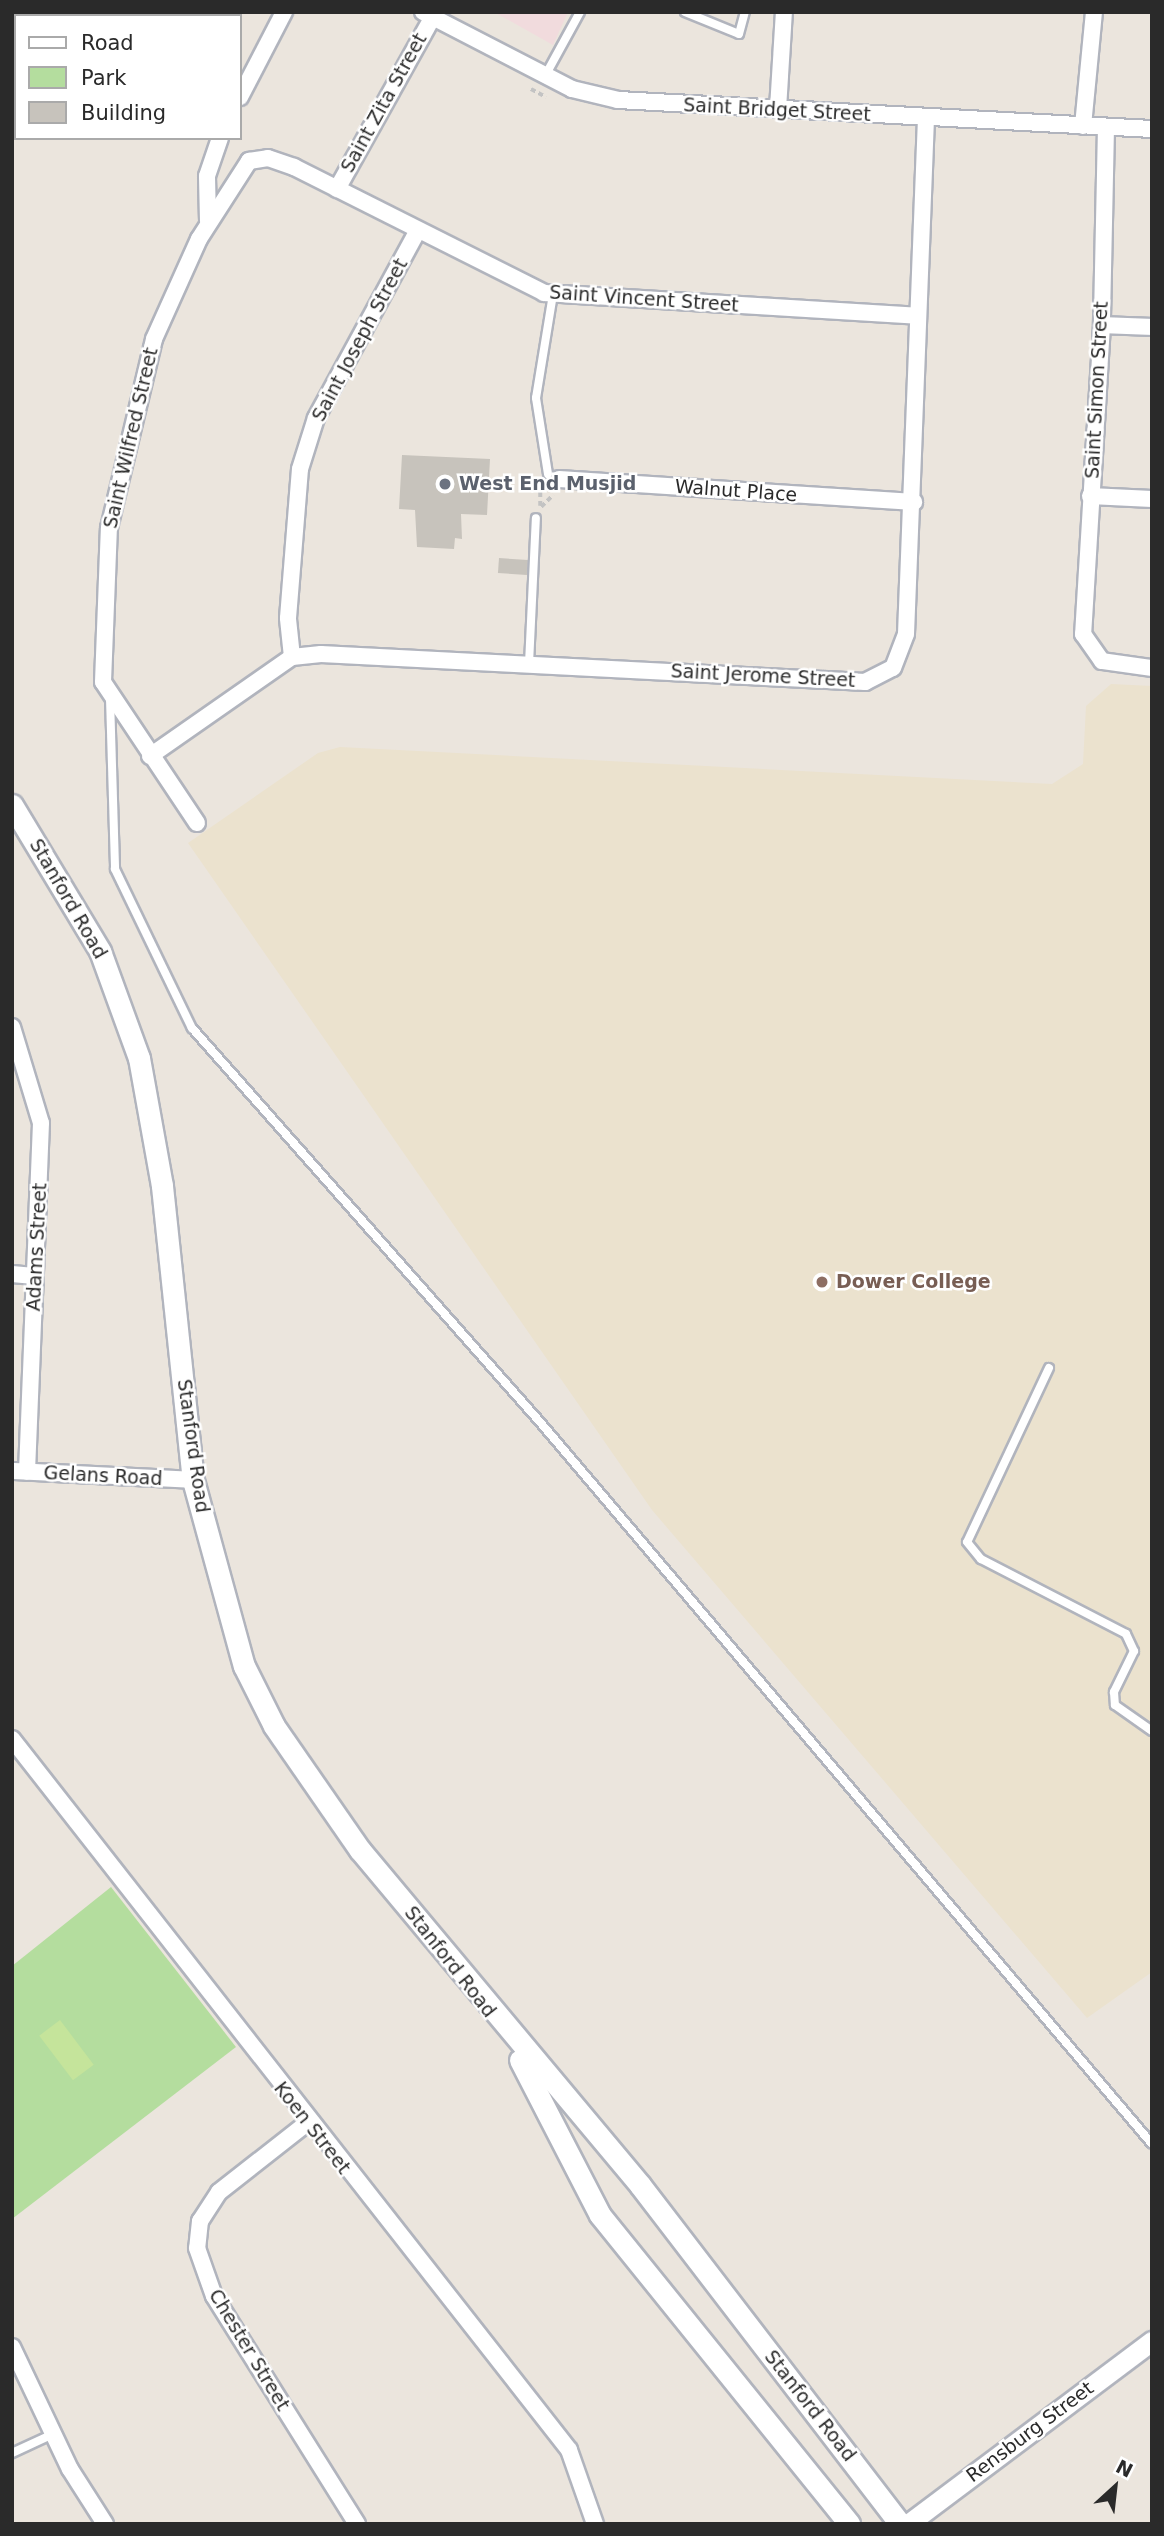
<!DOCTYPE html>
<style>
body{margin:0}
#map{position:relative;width:1164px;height:2536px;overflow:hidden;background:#ebe5dd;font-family:"DejaVu Sans",sans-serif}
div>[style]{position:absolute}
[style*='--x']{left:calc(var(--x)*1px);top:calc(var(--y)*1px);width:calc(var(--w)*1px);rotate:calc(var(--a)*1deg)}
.education>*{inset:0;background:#ebe2ce}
.medical>*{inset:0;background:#f1dbdd}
.green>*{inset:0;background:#b4dd9e}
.pitch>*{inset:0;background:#c5e49b;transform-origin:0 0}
.building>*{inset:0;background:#c7c3bc;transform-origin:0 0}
.path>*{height:3.5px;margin-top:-1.75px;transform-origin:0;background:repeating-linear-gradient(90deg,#c3c3c3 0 5px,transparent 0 8.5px)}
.roads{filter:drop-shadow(2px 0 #b1b4bd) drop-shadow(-2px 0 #b1b4bd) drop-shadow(0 2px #b1b4bd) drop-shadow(0 -2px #b1b4bd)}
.service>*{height:8px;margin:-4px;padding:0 4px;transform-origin:4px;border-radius:4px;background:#fff}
.minor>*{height:16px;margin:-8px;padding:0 8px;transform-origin:8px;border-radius:8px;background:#fff}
.tertiary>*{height:19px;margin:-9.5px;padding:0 9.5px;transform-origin:9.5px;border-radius:9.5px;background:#fff}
.secondary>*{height:21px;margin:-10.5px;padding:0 10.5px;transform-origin:10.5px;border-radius:10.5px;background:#fff}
.dots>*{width:19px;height:19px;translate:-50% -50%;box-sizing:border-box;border:4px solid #fff;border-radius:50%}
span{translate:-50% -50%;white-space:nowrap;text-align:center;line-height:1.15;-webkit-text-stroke:5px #fff;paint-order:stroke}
.street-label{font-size:19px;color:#2a2a2a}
.worship-label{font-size:19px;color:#5b616d;font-weight:700}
.left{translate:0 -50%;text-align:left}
.education-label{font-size:19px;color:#785e54;font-weight:700}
.frame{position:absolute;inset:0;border:14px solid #2a2a2a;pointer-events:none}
.legend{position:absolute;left:14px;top:14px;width:228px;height:126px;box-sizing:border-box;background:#fff;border:2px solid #aaa;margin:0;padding:9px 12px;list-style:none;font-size:21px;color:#2a2a2a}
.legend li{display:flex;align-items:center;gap:14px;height:35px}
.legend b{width:35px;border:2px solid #aaa}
.north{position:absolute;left:1080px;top:2452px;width:70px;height:70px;-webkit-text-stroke:5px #fff;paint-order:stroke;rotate:27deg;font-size:19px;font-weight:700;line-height:28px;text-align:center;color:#2a2a2a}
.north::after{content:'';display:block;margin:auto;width:24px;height:32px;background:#2a2a2a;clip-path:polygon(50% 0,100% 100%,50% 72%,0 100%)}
</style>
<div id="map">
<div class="education">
<i style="clip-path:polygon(1111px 684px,1152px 686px,1152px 1972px,1087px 2018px,652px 1510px,188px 843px,318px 753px,340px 747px,1052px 784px,1083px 764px,1086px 706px)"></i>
</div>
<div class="medical">
<i style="clip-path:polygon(494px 12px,568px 12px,553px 45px)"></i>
</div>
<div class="green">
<i style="clip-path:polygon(111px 1887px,236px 2047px,12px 2219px,12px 1966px)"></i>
</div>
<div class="pitch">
<i style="left:60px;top:2020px;width:56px;height:26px;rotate:53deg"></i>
</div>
<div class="building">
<i style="clip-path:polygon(402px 455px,490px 459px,487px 515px,461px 514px,462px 539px,455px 538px,454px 549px,417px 547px,415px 510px,399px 509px)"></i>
<i style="left:499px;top:558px;width:29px;height:15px;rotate:4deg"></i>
</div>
<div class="path">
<i style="--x:531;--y:89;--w:17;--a:28"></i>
<i style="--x:540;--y:506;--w:23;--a:-90"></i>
<i style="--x:541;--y:507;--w:17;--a:-45"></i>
</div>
<div class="roads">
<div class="service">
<i style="--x:685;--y:12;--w:58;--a:22.2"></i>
<i style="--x:739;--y:34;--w:23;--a:-75"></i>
<i style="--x:545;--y:76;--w:73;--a:-61.3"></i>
<i style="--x:548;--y:474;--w:77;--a:-99"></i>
<i style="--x:536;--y:398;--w:105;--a:-80.7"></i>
<i style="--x:529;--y:664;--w:146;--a:-87.3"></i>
<i style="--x:110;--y:698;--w:171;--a:88.3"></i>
<i style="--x:115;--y:869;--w:177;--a:64.2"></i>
<i style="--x:192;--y:1028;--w:526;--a:48.55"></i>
<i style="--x:540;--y:1422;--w:946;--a:49.71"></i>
<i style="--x:1049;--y:1368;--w:192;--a:115.2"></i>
<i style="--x:967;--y:1542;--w:22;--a:51"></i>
<i style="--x:981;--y:1559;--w:163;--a:27.3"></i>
<i style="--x:1126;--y:1634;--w:19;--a:65"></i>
<i style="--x:1134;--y:1651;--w:46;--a:116"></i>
<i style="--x:1114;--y:1692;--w:13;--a:86"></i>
<i style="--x:1115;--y:1705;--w:45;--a:35.1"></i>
<i style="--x:12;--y:2453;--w:45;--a:-24.9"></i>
</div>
<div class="minor">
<i style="--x:423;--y:12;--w:168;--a:27.3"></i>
<i style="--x:572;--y:89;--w:47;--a:13.4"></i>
<i style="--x:618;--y:100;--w:535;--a:3.11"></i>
<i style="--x:240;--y:97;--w:96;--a:-62.6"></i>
<i style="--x:778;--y:109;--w:97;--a:-86.5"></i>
<i style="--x:1083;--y:126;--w:115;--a:-84.5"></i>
<i style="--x:1106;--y:127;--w:198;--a:91.2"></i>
<i style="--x:1102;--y:325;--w:310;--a:93.5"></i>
<i style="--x:1083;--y:634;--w:33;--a:55"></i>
<i style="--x:1102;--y:661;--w:50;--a:8"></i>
<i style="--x:337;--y:189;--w:196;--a:-60.9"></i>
<i style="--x:208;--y:221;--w:45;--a:-91.3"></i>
<i style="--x:207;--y:176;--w:40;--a:-71.1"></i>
<i style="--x:1102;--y:325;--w:50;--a:2.3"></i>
<i style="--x:559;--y:479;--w:356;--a:3.7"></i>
<i style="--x:1090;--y:496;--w:62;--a:2.8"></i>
<i style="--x:292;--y:657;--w:39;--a:-96"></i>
<i style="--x:288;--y:618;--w:149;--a:-85.4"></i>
<i style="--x:300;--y:469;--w:53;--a:-72.6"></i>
<i style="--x:316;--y:418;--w:212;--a:-61.5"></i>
<i style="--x:150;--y:756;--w:173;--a:-34.9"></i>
<i style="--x:292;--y:657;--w:29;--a:-6"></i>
<i style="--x:321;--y:654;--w:545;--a:2.95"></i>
<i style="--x:865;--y:682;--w:31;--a:-27"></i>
<i style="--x:893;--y:668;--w:36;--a:-69"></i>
<i style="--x:906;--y:634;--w:516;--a:-87.78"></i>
<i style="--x:197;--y:823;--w:169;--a:-123.7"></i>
<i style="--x:103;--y:682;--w:154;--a:-87.8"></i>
<i style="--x:109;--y:528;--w:194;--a:-76.6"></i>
<i style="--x:154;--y:339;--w:110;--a:-65.8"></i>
<i style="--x:199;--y:239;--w:93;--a:-57.3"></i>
<i style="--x:249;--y:161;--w:19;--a:-9"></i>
<i style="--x:268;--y:158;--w:28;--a:19"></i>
<i style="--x:294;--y:167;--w:280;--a:26.7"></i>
<i style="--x:544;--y:293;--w:374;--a:3.5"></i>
<i style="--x:12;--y:1027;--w:100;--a:73.2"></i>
<i style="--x:41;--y:1123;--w:349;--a:92.3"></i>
<i style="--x:12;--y:1274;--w:22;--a:5"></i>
<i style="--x:12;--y:1471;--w:181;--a:2.8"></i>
<i style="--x:12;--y:1739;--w:903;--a:51.92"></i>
<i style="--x:569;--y:2450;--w:78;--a:70.6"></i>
<i style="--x:307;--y:2123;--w:112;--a:141.9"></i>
<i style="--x:219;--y:2192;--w:35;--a:123"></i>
<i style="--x:200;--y:2221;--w:27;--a:96"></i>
<i style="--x:197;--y:2248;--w:51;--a:70.5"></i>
<i style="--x:214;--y:2296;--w:269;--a:57.9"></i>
<i style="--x:12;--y:2347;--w:135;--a:64.6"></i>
<i style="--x:70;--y:2469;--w:65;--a:57.5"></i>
</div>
<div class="tertiary">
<i style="--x:908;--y:2524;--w:305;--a:-36.9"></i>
</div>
<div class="secondary">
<i style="--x:12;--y:805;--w:170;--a:58.9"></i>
<i style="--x:100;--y:951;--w:114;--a:70"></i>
<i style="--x:139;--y:1058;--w:130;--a:79.8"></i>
<i style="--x:162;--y:1186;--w:296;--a:84"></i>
<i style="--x:193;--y:1480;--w:193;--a:74.7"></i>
<i style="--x:244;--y:1666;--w:67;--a:63.4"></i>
<i style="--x:274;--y:1726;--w:151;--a:55.3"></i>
<i style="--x:360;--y:1850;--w:437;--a:50.1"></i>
<i style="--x:640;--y:2185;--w:427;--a:52.5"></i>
<i style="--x:520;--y:2060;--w:174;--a:62.7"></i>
<i style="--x:600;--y:2215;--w:397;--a:51.1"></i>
</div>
</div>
<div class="dots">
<i style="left:445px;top:484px;background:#6b7280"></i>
<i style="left:822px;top:1282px;background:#8d6e63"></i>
</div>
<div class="street-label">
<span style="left:384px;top:103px;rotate:-61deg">Saint Zita Street</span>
<span style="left:777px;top:110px;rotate:3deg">Saint Bridget Street</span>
<span style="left:644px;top:299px;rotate:4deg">Saint Vincent Street</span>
<span style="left:360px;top:340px;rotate:-62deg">Saint Joseph Street</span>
<span style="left:1097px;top:390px;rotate:-87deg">Saint Simon Street</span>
<span style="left:131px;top:438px;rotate:-77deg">Saint Wilfred Street</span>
<span style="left:736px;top:491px;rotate:4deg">Walnut Place</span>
<span style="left:763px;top:676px;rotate:3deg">Saint Jerome Street</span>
<span style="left:68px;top:899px;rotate:60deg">Stanford Road</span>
<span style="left:37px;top:1247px;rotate:-87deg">Adams Street</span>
<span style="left:193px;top:1446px;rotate:82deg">Stanford Road</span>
<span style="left:103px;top:1476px;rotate:3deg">Gelans Road</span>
<span style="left:450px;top:1962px;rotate:52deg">Stanford Road</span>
<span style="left:312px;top:2128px;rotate:52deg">Koen Street</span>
<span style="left:249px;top:2350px;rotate:59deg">Chester Street</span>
<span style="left:810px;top:2406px;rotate:52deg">Stanford Road</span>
<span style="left:1030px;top:2432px;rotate:-37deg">Rensburg Street</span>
</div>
<div class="worship-label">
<span class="left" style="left:459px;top:484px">West End Musjid</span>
</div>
<div class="education-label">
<span class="left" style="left:836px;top:1282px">Dower College</span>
</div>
<div class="frame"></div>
<ul class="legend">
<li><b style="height:9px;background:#fff"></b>Road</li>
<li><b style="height:19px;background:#b4dd9e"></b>Park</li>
<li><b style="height:19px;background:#c7c3bc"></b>Building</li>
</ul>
<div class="north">N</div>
</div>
